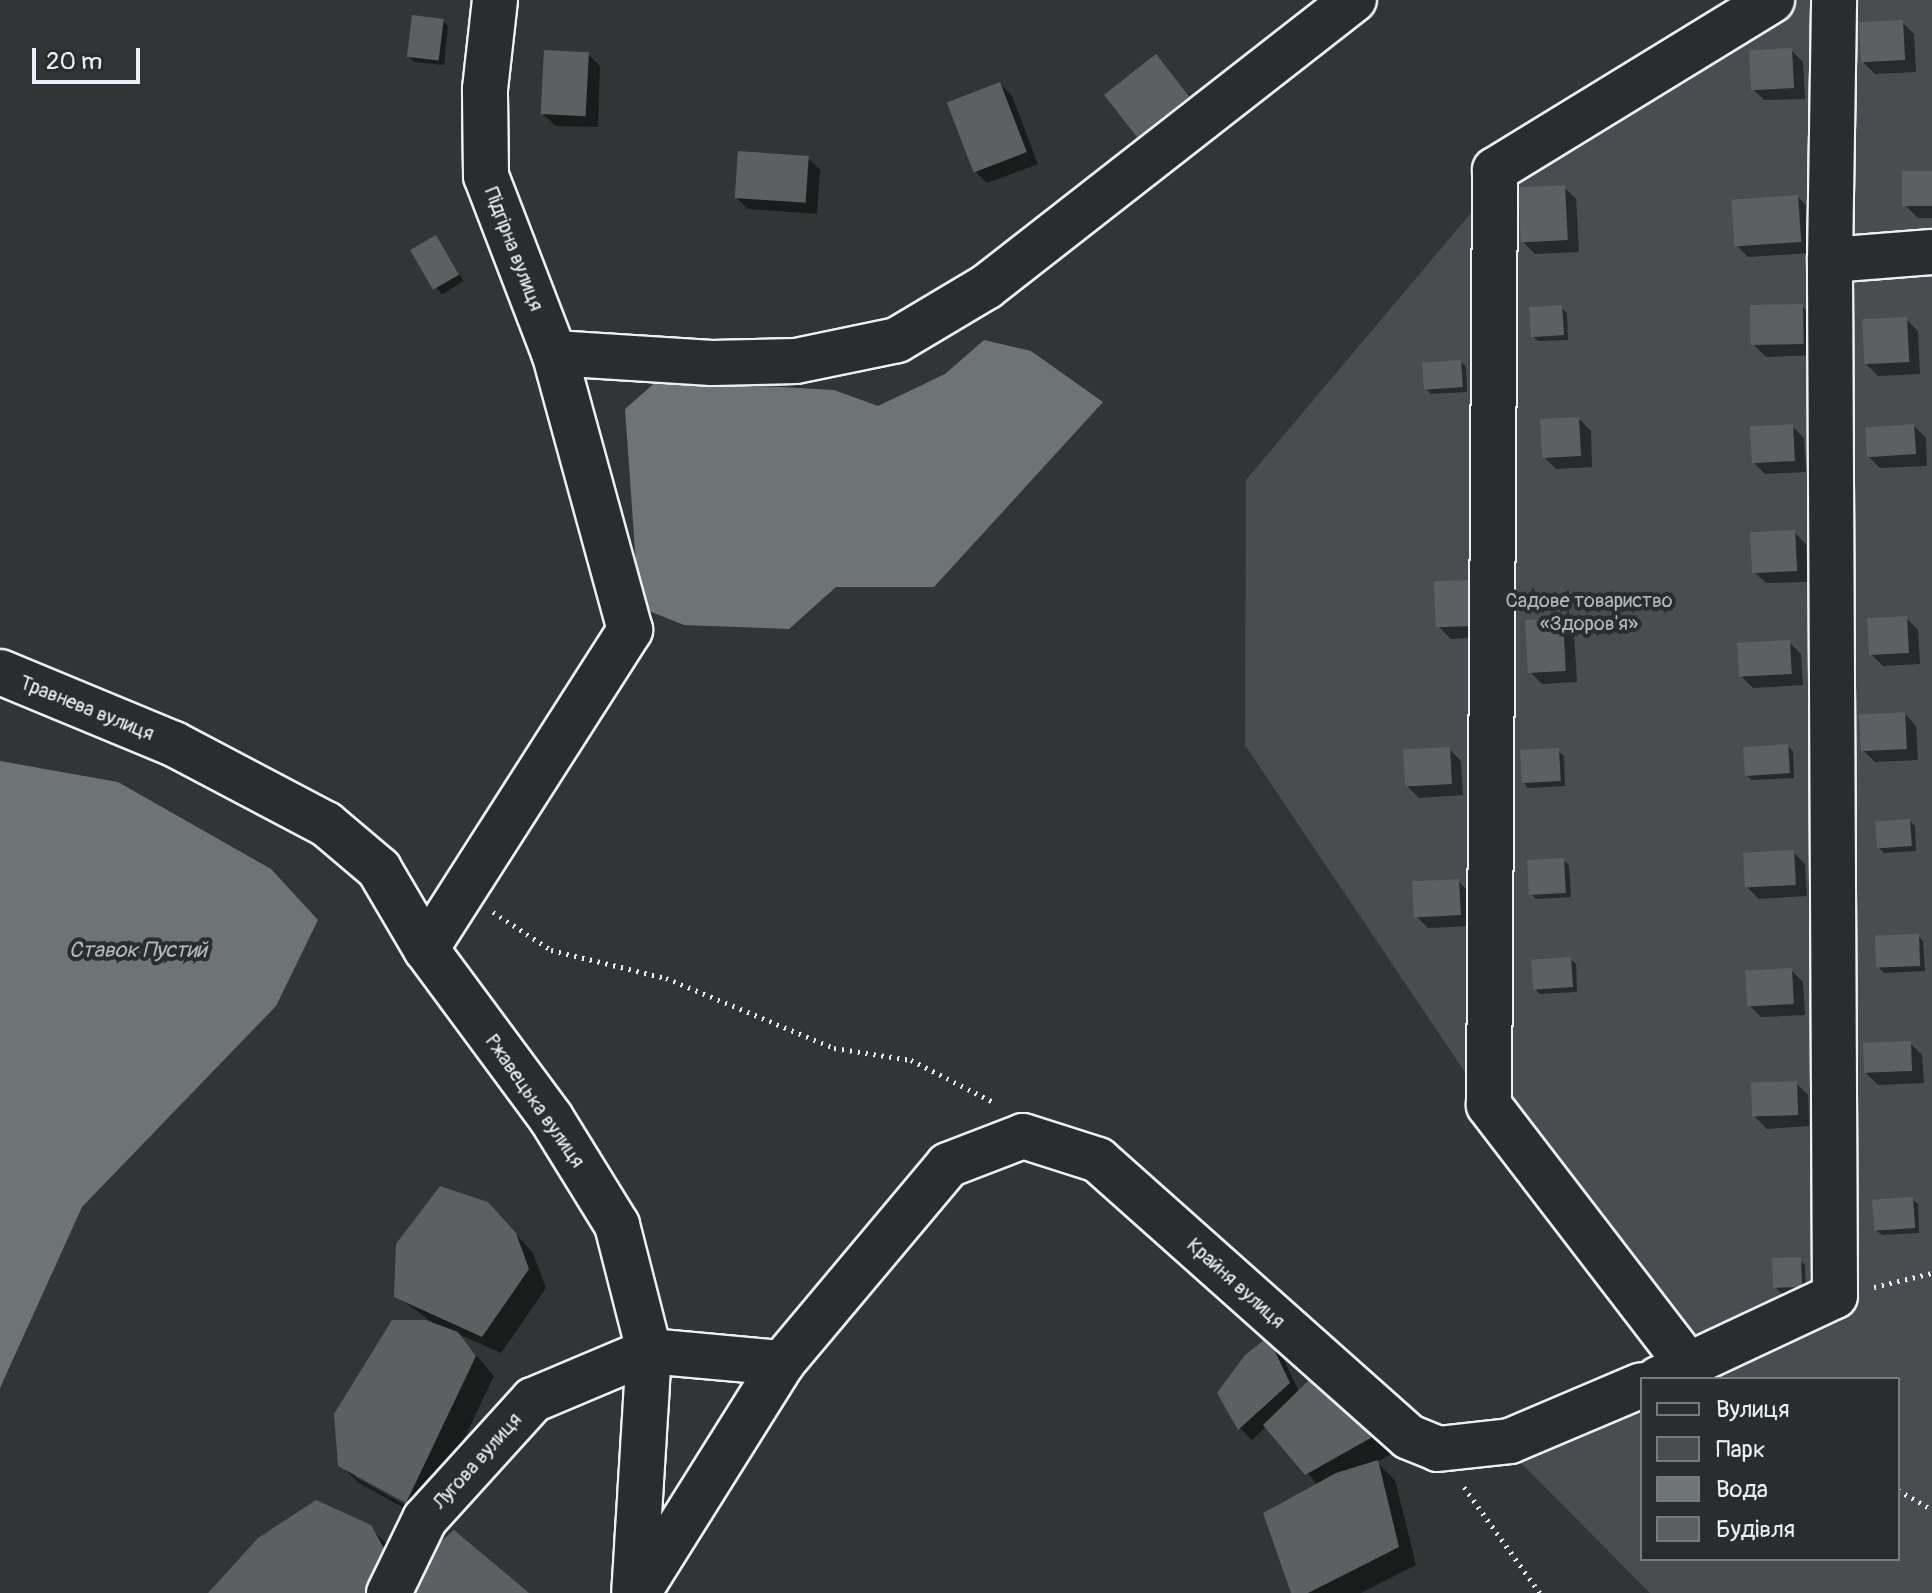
<!DOCTYPE html>
<meta charset="utf-8">
<style>
body{margin:0}
#map{position:relative;width:1932px;height:1593px;overflow:hidden;background:#323536;font-family:Pangolin,sans-serif}
div>[style]{position:absolute}
[style*='--x']{left:calc(var(--x)*1px);top:calc(var(--y)*1px);width:calc(var(--w)*1px);rotate:calc(var(--a)*1deg)}
.green>*{inset:0;background:#494d4f}
.water>*{inset:0;background:#6e7376}
.shadow>*{inset:0;background:#0007;transform-origin:0 0}
.building>*{inset:0;background:#5c6063;transform-origin:0 0}
.path>*{height:5px;margin-top:-2.5px;transform-origin:0;background:repeating-linear-gradient(90deg,#e8f1f8 0 2px,transparent 0 8px)}
.roads{filter:drop-shadow(2px 0 #e8f1f8) drop-shadow(-2px 0 #e8f1f8) drop-shadow(0 2px #e8f1f8) drop-shadow(0 -2px #e8f1f8)}
.minor>*{height:44px;margin:-22px;padding:0 22px;transform-origin:22px;border-radius:22px;background:#2a2d2e}
span{translate:-50% -50%;white-space:nowrap;text-align:center;line-height:1.15;-webkit-text-stroke:8px #2a2d2e;paint-order:stroke}
.street-label{font-size:20px;color:#e8f1f8}
.park-label{font-size:20px;color:#b0b8bd}
.water-label{font-size:22px;color:#b1b8be;font-style:italic}
.legend{position:absolute;left:1640px;top:1377px;width:260px;height:184px;box-sizing:border-box;background:#2a2d2e;border:2px solid #767b7f;margin:0;padding:10px 14px;list-style:none;font-size:24px;color:#e8f1f8}
.legend li{display:flex;align-items:center;gap:16px;height:40px}
.legend b{width:40px;border:2px solid #767b7f}
.scale{position:absolute;left:32px;top:48px;width:108px;height:36px;box-sizing:border-box;border:4px solid #e8f1f8;border-top:0;padding-left:10px;font-size:24px;line-height:28px;white-space:nowrap;color:#e8f1f8;-webkit-text-stroke:6px #2a2d2e;paint-order:stroke}
</style>
<div id="map">
<div class="green">
<i style="clip-path:polygon(1756px 0,1932px 0,1932px 1593px,1650px 1593px,1514px 1456px,1642px 1397px,1642px 1559px,1898px 1559px,1898px 1379px,1671px 1379px,1245px 745px,1246px 480px,1503px 175px)"></i>
</div>
<div class="water">
<i style="clip-path:polygon(984px 340px,1031px 351px,1103px 402px,934px 587px,836px 587px,789px 629px,684px 625px,639px 607px,625px 409px,658px 380px,834px 390px,878px 406px,945px 374px)"></i>
<i style="clip-path:polygon(0 761px,118px 782px,271px 869px,318px 920px,276px 1006px,82px 1207px,0 1388px)"></i>
</div>
<div class="shadow">
<i style="clip-path:polygon(443px 21px,448px 26px,444px 65px,414px 62px,409px 56px)"></i>
<i style="clip-path:polygon(1902px 22px,1914px 34px,1916px 72px,1875px 74px,1863px 62px)"></i>
<i style="clip-path:polygon(1791px 50px,1803px 62px,1805px 99px,1764px 100px,1752px 88px)"></i>
<i style="clip-path:polygon(588px 54px,600px 66px,598px 127px,555px 126px,543px 114px)"></i>
<i style="clip-path:polygon(1167px 69px,1200px 109px,1152px 148px,1108px 96px)"></i>
<i style="clip-path:polygon(1000px 84px,1012px 96px,1038px 164px,987px 183px,975px 171px)"></i>
<i style="clip-path:polygon(808px 158px,820px 170px,817px 214px,748px 209px,736px 197px)"></i>
<i style="clip-path:polygon(1932px 173px,1932px 218px,1918px 218px,1906px 206px)"></i>
<i style="clip-path:polygon(1564px 187px,1576px 199px,1579px 252px,1535px 254px,1523px 242px)"></i>
<i style="clip-path:polygon(1798px 197px,1810px 209px,1812px 253px,1748px 257px,1736px 245px)"></i>
<i style="left:436px;top:237px;width:52px;height:26px;rotate:58deg"></i>
<i style="clip-path:polygon(1802px 306px,1814px 318px,1815px 355px,1766px 357px,1754px 345px)"></i>
<i style="clip-path:polygon(1561px 307px,1567px 313px,1568px 340px,1538px 341px,1532px 336px)"></i>
<i style="clip-path:polygon(1906px 319px,1918px 331px,1920px 374px,1878px 376px,1866px 364px)"></i>
<i style="clip-path:polygon(1461px 362px,1466px 367px,1467px 392px,1431px 394px,1425px 388px)"></i>
<i style="clip-path:polygon(1579px 419px,1591px 431px,1592px 467px,1556px 469px,1544px 457px)"></i>
<i style="clip-path:polygon(1792px 426px,1804px 438px,1806px 472px,1765px 474px,1753px 462px)"></i>
<i style="clip-path:polygon(1914px 426px,1926px 438px,1927px 466px,1880px 468px,1868px 456px)"></i>
<i style="clip-path:polygon(1794px 532px,1806px 544px,1808px 582px,1766px 583px,1754px 572px)"></i>
<i style="clip-path:polygon(1472px 582px,1486px 637px,1451px 639px,1439px 627px)"></i>
<i style="clip-path:polygon(1906px 618px,1918px 630px,1920px 664px,1883px 666px,1871px 654px)"></i>
<i style="clip-path:polygon(1562px 620px,1574px 632px,1577px 682px,1542px 684px,1530px 672px)"></i>
<i style="clip-path:polygon(1789px 642px,1801px 654px,1803px 685px,1753px 688px,1741px 676px)"></i>
<i style="clip-path:polygon(1905px 714px,1916px 726px,1918px 760px,1875px 762px,1863px 750px)"></i>
<i style="clip-path:polygon(1787px 746px,1793px 751px,1794px 778px,1752px 780px,1746px 775px)"></i>
<i style="clip-path:polygon(1449px 749px,1461px 761px,1463px 795px,1419px 798px,1407px 786px)"></i>
<i style="clip-path:polygon(1558px 751px,1564px 756px,1565px 786px,1528px 788px,1523px 782px)"></i>
<i style="clip-path:polygon(1910px 821px,1915px 826px,1916px 851px,1884px 853px,1878px 847px)"></i>
<i style="clip-path:polygon(1793px 852px,1805px 864px,1807px 896px,1759px 899px,1747px 887px)"></i>
<i style="clip-path:polygon(1563px 860px,1569px 865px,1571px 897px,1536px 899px,1531px 894px)"></i>
<i style="clip-path:polygon(1458px 881px,1470px 893px,1472px 926px,1428px 928px,1416px 916px)"></i>
<i style="clip-path:polygon(1918px 936px,1923px 941px,1925px 971px,1884px 973px,1879px 968px)"></i>
<i style="clip-path:polygon(1570px 959px,1576px 964px,1577px 992px,1540px 994px,1534px 988px)"></i>
<i style="clip-path:polygon(1791px 970px,1803px 982px,1805px 1015px,1761px 1017px,1749px 1005px)"></i>
<i style="clip-path:polygon(1910px 1043px,1922px 1055px,1924px 1083px,1878px 1085px,1866px 1073px)"></i>
<i style="clip-path:polygon(1796px 1083px,1808px 1095px,1809px 1126px,1767px 1129px,1755px 1117px)"></i>
<i style="clip-path:polygon(1912px 1199px,1918px 1204px,1919px 1233px,1882px 1235px,1876px 1230px)"></i>
<i style="clip-path:polygon(evenodd,505px 1222px,533px 1253px,546px 1288px,501px 1353px,458px 1334px,494px 1376px,425px 1520px,359px 1483px,340px 1465px,393px 1322px,432px 1322px,396px 1296px,505px 1222px,355px 1472px,416px 1506px,414px 1510px,355px 1477px,355px 1472px)"></i>
<i style="clip-path:polygon(1800px 1260px,1805px 1265px,1806px 1292px,1781px 1293px,1776px 1288px)"></i>
<i style="clip-path:polygon(1268px 1340px,1280px 1351px,1299px 1392px,1399px 1450px,1377px 1462px,1395px 1480px,1416px 1565px,1361px 1593px,1294px 1593px,1318px 1485px,1267px 1426px,1252px 1440px,1240px 1428px)"></i>
<i style="clip-path:polygon(370px 1527px,394px 1551px,526px 1593px,209px 1593px)"></i>
</div>
<div class="building">
<i style="left:412px;top:15px;width:32px;height:42px;rotate:7deg"></i>
<i style="left:1903px;top:20px;width:40px;height:44px;rotate:87deg"></i>
<i style="left:1792px;top:48px;width:40px;height:43px;rotate:87deg"></i>
<i style="left:544px;top:50px;width:45px;height:64px;rotate:3deg"></i>
<i style="left:1156px;top:54px;width:54px;height:66px;rotate:52deg"></i>
<i style="left:1000px;top:82px;width:75px;height:57px;rotate:69deg"></i>
<i style="left:738px;top:151px;width:71px;height:47px;rotate:4deg"></i>
<i style="left:1932px;top:171px;width:35px;height:30px;rotate:90deg"></i>
<i style="left:1565px;top:185px;width:55px;height:47px;rotate:87deg"></i>
<i style="left:1798px;top:195px;width:47px;height:67px;rotate:86deg"></i>
<i style="left:436px;top:235px;width:46px;height:30px;rotate:60deg"></i>
<i style="left:1803px;top:304px;width:40px;height:53px;rotate:89deg"></i>
<i style="left:1562px;top:305px;width:30px;height:33px;rotate:86deg"></i>
<i style="left:1907px;top:317px;width:45px;height:45px;rotate:87deg"></i>
<i style="left:1461px;top:360px;width:27px;height:39px;rotate:86deg"></i>
<i style="left:1579px;top:417px;width:39px;height:39px;rotate:87deg"></i>
<i style="left:1793px;top:424px;width:37px;height:43px;rotate:87deg"></i>
<i style="left:1914px;top:424px;width:30px;height:49px;rotate:86deg"></i>
<i style="left:1795px;top:530px;width:41px;height:45px;rotate:87deg"></i>
<i style="left:1473px;top:580px;width:46px;height:39px;rotate:88deg"></i>
<i style="left:1907px;top:616px;width:37px;height:40px;rotate:87deg"></i>
<i style="left:1563px;top:618px;width:53px;height:38px;rotate:87deg"></i>
<i style="left:1790px;top:640px;width:34px;height:53px;rotate:87deg"></i>
<i style="left:1905px;top:712px;width:37px;height:46px;rotate:87deg"></i>
<i style="left:1788px;top:744px;width:29px;height:45px;rotate:86deg"></i>
<i style="left:1450px;top:747px;width:37px;height:47px;rotate:87deg"></i>
<i style="left:1559px;top:748px;width:33px;height:39px;rotate:87deg"></i>
<i style="left:1910px;top:819px;width:27px;height:35px;rotate:86deg"></i>
<i style="left:1794px;top:850px;width:35px;height:51px;rotate:87deg"></i>
<i style="left:1564px;top:858px;width:35px;height:37px;rotate:87deg"></i>
<i style="left:1459px;top:879px;width:36px;height:47px;rotate:87deg"></i>
<i style="left:1919px;top:934px;width:32px;height:44px;rotate:88deg"></i>
<i style="left:1571px;top:957px;width:30px;height:40px;rotate:86deg"></i>
<i style="left:1792px;top:968px;width:36px;height:47px;rotate:87deg"></i>
<i style="left:1911px;top:1041px;width:30px;height:48px;rotate:88deg"></i>
<i style="left:1797px;top:1081px;width:34px;height:46px;rotate:88deg"></i>
<i style="clip-path:polygon(440px 1186px,488px 1202px,516px 1233px,529px 1269px,482px 1337px,394px 1297px,396px 1244px)"></i>
<i style="left:1913px;top:1197px;width:31px;height:41px;rotate:86deg"></i>
<i style="left:1801px;top:1257px;width:30px;height:29px;rotate:88deg"></i>
<i style="clip-path:polygon(392px 1320px,426px 1320px,458px 1332px,476px 1356px,406px 1503px,338px 1466px,334px 1414px)"></i>
<i style="clip-path:polygon(1268px 1337px,1290px 1383px,1238px 1430px,1217px 1393px,1245px 1355px)"></i>
<i style="clip-path:polygon(1313px 1376px,1383px 1431px,1305px 1475px,1263px 1425px)"></i>
<i style="clip-path:polygon(1378px 1460px,1399px 1547px,1308px 1593px,1291px 1593px,1263px 1513px,1336px 1473px)"></i>
<i style="clip-path:polygon(316px 1500px,371px 1525px,386px 1552px,366px 1593px,208px 1593px,258px 1538px)"></i>
<i style="clip-path:polygon(454px 1530px,529px 1593px,401px 1593px,409px 1570px)"></i>
</div>
<div class="path">
<i style="--x:493;--y:912;--w:69;--a:33.2"></i>
<i style="--x:551;--y:950;--w:118;--a:13.7"></i>
<i style="--x:666;--y:978;--w:182;--a:22.6"></i>
<i style="--x:834;--y:1048;--w:78;--a:8.9"></i>
<i style="--x:911;--y:1060;--w:94;--a:27.1"></i>
<i style="--x:1874;--y:1287;--w:60;--a:-13.6"></i>
<i style="--x:1464;--y:1487;--w:130;--a:54.4"></i>
<i style="--x:1898;--y:1490;--w:39;--a:30"></i>
</div>
<div class="roads">
<div class="minor">
<i style="--x:1830;--y:260;--w:102;--a:-4.5"></i>
<i style="--x:554;--y:353;--w:158;--a:3.6"></i>
<i style="--x:712;--y:363;--w:84;--a:-1.4"></i>
<i style="--x:796;--y:361;--w:103;--a:-11.7"></i>
<i style="--x:897;--y:340;--w:104;--a:-30.8"></i>
<i style="--x:986;--y:287;--w:467;--a:-38"></i>
<i style="--x:0;--y:672;--w:188;--a:22.5"></i>
<i style="--x:174;--y:744;--w:172;--a:27.8"></i>
<i style="--x:326;--y:824;--w:70;--a:40.3"></i>
<i style="--x:379;--y:869;--w:93;--a:59.6"></i>
<i style="--x:426;--y:949;--w:210;--a:53.5"></i>
<i style="--x:551;--y:1118;--w:126;--a:58.3"></i>
<i style="--x:617;--y:1225;--w:130;--a:75.7"></i>
<i style="--x:649;--y:1351;--w:242;--a:93.5"></i>
<i style="--x:426;--y:949;--w:379;--a:-57.4"></i>
<i style="--x:630;--y:630;--w:287;--a:-105.3"></i>
<i style="--x:554;--y:353;--w:190;--a:-111"></i>
<i style="--x:486;--y:176;--w:87;--a:-90.7"></i>
<i style="--x:485;--y:89;--w:90;--a:-83.6"></i>
<i style="--x:1689;--y:1366;--w:329;--a:-127.5"></i>
<i style="--x:1489;--y:1105;--w:935;--a:-89.63"></i>
<i style="--x:1495;--y:170;--w:325;--a:-31.5"></i>
<i style="--x:1658;--y:1379;--w:195;--a:-25.1"></i>
<i style="--x:1835;--y:1296;--w:1036;--a:-90.28"></i>
<i style="--x:1830;--y:260;--w:260;--a:-89.1"></i>
<i style="--x:389;--y:1593;--w:82;--a:-64.1"></i>
<i style="--x:425;--y:1519;--w:161;--a:-47.8"></i>
<i style="--x:533;--y:1400;--w:126;--a:-22.9"></i>
<i style="--x:649;--y:1351;--w:134;--a:5.2"></i>
<i style="--x:638;--y:1593;--w:271;--a:-57.9"></i>
<i style="--x:782;--y:1363;--w:258;--a:-50"></i>
<i style="--x:948;--y:1165;--w:80;--a:-21.1"></i>
<i style="--x:1023;--y:1136;--w:79;--a:17.7"></i>
<i style="--x:1098;--y:1160;--w:416;--a:41.7"></i>
<i style="--x:1409;--y:1437;--w:31;--a:22"></i>
<i style="--x:1438;--y:1449;--w:72;--a:-6.3"></i>
<i style="--x:1510;--y:1441;--w:143;--a:-23"></i>
</div>
</div>
<div class="street-label">
<span style="left:514px;top:249px;rotate:69deg">Підгірна вулиця</span>
<span style="left:87px;top:708px;rotate:22deg">Травнева вулиця</span>
<span style="left:535px;top:1101px;rotate:55deg">Ржавецька вулиця</span>
<span style="left:1236px;top:1283px;rotate:42deg">Крайня вулиця</span>
<span style="left:477px;top:1461px;rotate:-48deg">Лугова вулиця</span>
</div>
<div class="park-label">
<span style="left:1589px;top:612px">Садове товариство<br>«Здоров'я»</span>
</div>
<div class="water-label">
<span style="left:138px;top:951px">Ставок Пустий</span>
</div>
<ul class="legend">
<li><b style="height:10px;background:#2a2d2e"></b>Вулиця</li>
<li><b style="height:22px;background:#494d4f"></b>Парк</li>
<li><b style="height:22px;background:#6e7376"></b>Вода</li>
<li><b style="height:22px;background:#5c6063"></b>Будівля</li>
</ul>
<div class="scale">20 m</div>
</div>
